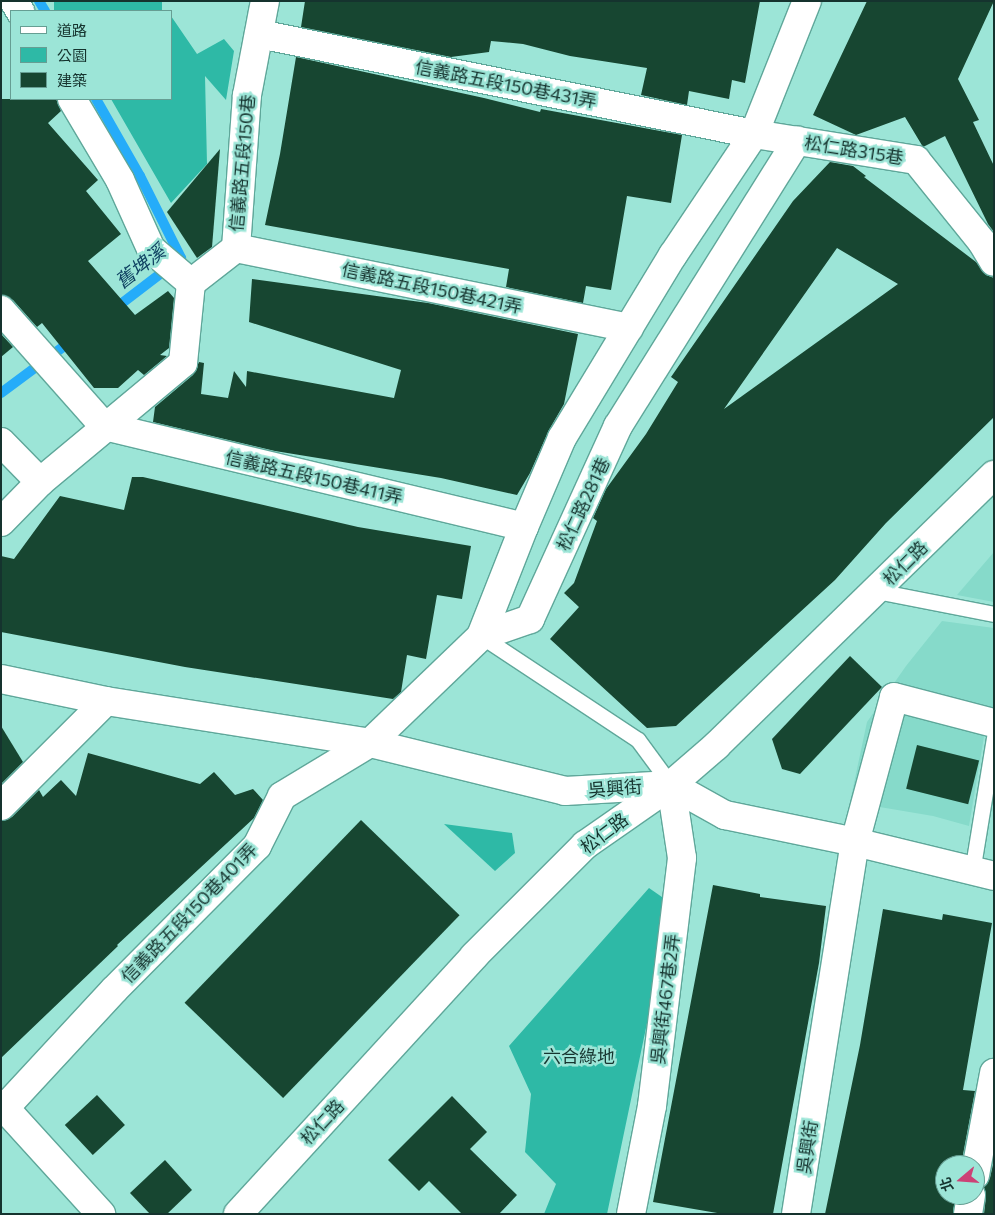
<!DOCTYPE html>
<meta charset="utf-8">
<style>
body{margin:0}
#map{position:relative;width:995px;height:1215px;overflow:hidden;background:#9ce5d7;font-family:Commissioner,"Noto Sans TC",sans-serif}
div>[style]{position:absolute}
[style*='--x']{left:calc(var(--x)*1px);top:calc(var(--y)*1px);width:calc(var(--w)*1px);rotate:calc(var(--a)*1deg)}
.built>*{inset:0;background:#86daca}
.green>*{inset:0;background:#2eb9a6;transform-origin:0 0}
.stream>*{height:10px;margin:-5px;padding:0 5px;transform-origin:5px;border-radius:5px;background:#25acf9}
.building>*{inset:0;background:#174631;transform-origin:0 0}
.roads{filter:drop-shadow(1px 0 #5fa79a) drop-shadow(-1px 0 #5fa79a) drop-shadow(0 1px #5fa79a) drop-shadow(0 -1px #5fa79a)}
.service>*{height:15px;margin:-7.5px;padding:0 7.5px;transform-origin:7.5px;border-radius:7.5px;background:#fff}
.minor>*{height:28px;margin:-14px;padding:0 14px;transform-origin:14px;border-radius:14px;background:#fff}
.tertiary>*{height:28px;margin:-14px;padding:0 14px;transform-origin:14px;border-radius:14px;background:#fff}
span{translate:-50% -50%;white-space:nowrap;text-align:center;line-height:1.15;-webkit-text-stroke:5px #9ce5d7;paint-order:stroke}
.street-label{font-size:18px;color:#15332e}
.park-label{font-size:18px;color:#16342f}
.water-label{font-size:19px;color:#0f4161;font-style:italic}
.frame{position:absolute;inset:0;border:2px solid #15332e;pointer-events:none}
.legend{position:absolute;left:10px;top:10px;width:162px;height:90px;box-sizing:border-box;background:#9ce5d7;border:1px solid #669e93;margin:0;padding:6px 9px;list-style:none;font-size:15px;color:#15332e}
.legend li{display:flex;align-items:center;gap:10px;height:25px}
.legend b{width:25px;border:1px solid #669e93}
.north{position:absolute;left:935px;top:1155px;width:50px;height:50px;box-sizing:border-box;background:#9ce5d7;border:1px solid #669e93;border-radius:50%;rotate:252deg;font-size:14px;font-weight:700;line-height:20px;text-align:center;color:#15332e}
.north::after{content:'';display:block;margin:auto;width:18px;height:22px;background:#cc4176;clip-path:polygon(50% 0,100% 100%,50% 72%,0 100%)}
</style>
<div id="map">
<div class="built">
<i style="clip-path:polygon(994px 552px,994px 602px,957px 595px)"></i>
<i style="clip-path:polygon(942px 621px,994px 628px,994px 707px,989px 707px,969px 826px,933px 816px,850px 802px,867px 722px,906px 666px)"></i>
</div>
<div class="green">
<i style="left:54px;top:1px;width:108px;height:12px"></i>
<i style="clip-path:polygon(171px 16px,197px 54px,224px 39px,234px 51px,226px 100px,205px 76px,207px 164px,171px 203px,111px 99px,171px 99px)"></i>
<i style="clip-path:polygon(444px 824px,512px 833px,515px 853px,495px 871px)"></i>
<i style="clip-path:polygon(649px 888px,672px 904px,607px 1214px,544px 1214px,556px 1184px,525px 1152px,531px 1094px,509px 1046px)"></i>
</div>
<div class="stream">
<i style="--x:39;--y:1;--w:12;--a:59"></i>
<i style="--x:96;--y:99;--w:89;--a:60.3"></i>
<i style="--x:140;--y:176;--w:92;--a:63.4"></i>
<i style="--x:181;--y:258;--w:86;--a:142.6"></i>
<i style="--x:1;--y:393;--w:87;--a:-36.6"></i>
</div>
<div class="building">
<i style="clip-path:polygon(305px 1px,760px 1px,745px 83px,732px 80px,729px 99px,689px 91px,687px 105px,641px 95px,647px 68px,570px 56px,523px 44px,491px 41px,489px 52px,451px 57px,301px 27px)"></i>
<i style="clip-path:polygon(867px 1px,994px 1px,958px 79px,979px 120px,973px 122px,994px 166px,994px 232px,988px 224px,945px 136px,923px 147px,905px 117px,856px 135px,813px 115px)"></i>
<i style="clip-path:polygon(296px 57px,484px 98px,540px 112px,541px 109px,682px 135px,671px 203px,627px 196px,611px 290px,586px 286px,583px 303px,506px 287px,509px 269px,265px 225px,280px 154px)"></i>
<i style="clip-path:polygon(1px 99px,56px 99px,61px 111px,48px 123px,98px 180px,86px 191px,121px 234px,88px 261px,135px 315px,168px 291px,174px 298px,169px 348px,160px 355px,167px 356px,144px 375px,138px 370px,118px 388px,94px 388px,42px 323px,37px 327px,13px 300px,1px 295px)"></i>
<i style="clip-path:polygon(220px 149px,212px 247px,197px 258px,167px 212px)"></i>
<i style="clip-path:polygon(evenodd,830px 162px,853px 166px,866px 176px,864px 177px,976px 262px,986px 275px,994px 278px,994px 417px,886px 523px,835px 580px,676px 726px,647px 728px,550px 639px,579px 607px,564px 593px,574px 583px,597px 521px,593px 518px,606px 489px,646px 434px,678px 382px,671px 377px,793px 201px,830px 162px,837px 248px,898px 284px,724px 409px,837px 248px)"></i>
<i style="clip-path:polygon(252px 279px,428px 303px,578px 334px,564px 404px,549px 430px,530px 473px,517px 495px,441px 478px,275px 451px,153px 422px,155px 407px,193px 375px,199px 362px,204px 363px,201px 394px,228px 398px,234px 371px,246px 387px,247px 371px,394px 398px,401px 370px,249px 322px)"></i>
<i style="clip-path:polygon(1px 334px,13px 347px,1px 357px)"></i>
<i style="clip-path:polygon(132px 477px,143px 477px,358px 527px,471px 546px,462px 599px,437px 595px,426px 659px,407px 655px,401px 692px,393px 699px,185px 667px,1px 632px,1px 556px,14px 559px,60px 496px,124px 510px)"></i>
<i style="clip-path:polygon(850px 656px,882px 687px,800px 774px,782px 769px,772px 739px)"></i>
<i style="clip-path:polygon(1px 726px,23px 762px,1px 784px)"></i>
<i style="left:917px;top:745px;width:64px;height:45px;rotate:14deg"></i>
<i style="clip-path:polygon(88px 753px,200px 784px,214px 772px,235px 795px,253px 789px,263px 800px,254px 818px,117px 945px,118px 946px,1px 1058px,1px 821px,12px 817px,39px 790px,43px 797px,61px 780px,76px 796px)"></i>
<i style="left:361px;top:820px;width:137px;height:254px;rotate:44deg"></i>
<i style="clip-path:polygon(713px 885px,760px 894px,760px 897px,826px 906px,819px 963px,773px 1214px,723px 1214px,653px 1202px)"></i>
<i style="clip-path:polygon(883px 909px,942px 920px,943px 914px,992px 923px,963px 1090px,975px 1091px,961px 1165px,945px 1165px,945px 1195px,955px 1195px,953px 1214px,825px 1214px,860px 1045px)"></i>
<i style="left:97px;top:1095px;width:41px;height:44px;rotate:47deg"></i>
<i style="clip-path:polygon(452px 1096px,487px 1132px,470px 1149px,517px 1195px,499px 1214px,462px 1214px,429px 1181px,419px 1191px,388px 1160px)"></i>
<i style="clip-path:polygon(165px 1160px,192px 1190px,167px 1214px,150px 1214px,130px 1193px)"></i>
<i style="clip-path:polygon(994px 1160px,994px 1214px,984px 1214px,986px 1197px,984px 1187px,990px 1178px)"></i>
</div>
<div class="roads">
<div class="service">
<i style="--x:877;--y:591;--w:119;--a:11.1"></i>
<i style="--x:481;--y:636;--w:188;--a:33.5"></i>
<i style="--x:638;--y:740;--w:56;--a:53.7"></i>
<i style="--x:972;--y:872;--w:137;--a:-80.7"></i>
</div>
<div class="minor">
<i style="--x:14;--y:1;--w:12;--a:59"></i>
<i style="--x:259;--y:34;--w:505;--a:11.42"></i>
<i style="--x:754;--y:134;--w:164;--a:9.1"></i>
<i style="--x:916;--y:160;--w:105;--a:51.2"></i>
<i style="--x:982;--y:242;--w:23;--a:59"></i>
<i style="--x:72;--y:99;--w:94;--a:59.3"></i>
<i style="--x:120;--y:180;--w:76;--a:65.8"></i>
<i style="--x:151;--y:249;--w:52;--a:40.4"></i>
<i style="--x:236;--y:248;--w:401;--a:11.5"></i>
<i style="--x:1;--y:310;--w:155;--a:48.4"></i>
<i style="--x:104;--y:426;--w:432;--a:13.5"></i>
<i style="--x:1;--y:442;--w:56;--a:45.7"></i>
<i style="--x:1;--y:522;--w:56;--a:-45.7"></i>
<i style="--x:40;--y:482;--w:186;--a:-39.8"></i>
<i style="--x:183;--y:363;--w:80;--a:-84.3"></i>
<i style="--x:191;--y:283;--w:57;--a:-37.9"></i>
<i style="--x:236;--y:248;--w:153;--a:-85.9"></i>
<i style="--x:247;--y:95;--w:96;--a:-79.2"></i>
<i style="--x:481;--y:636;--w:52;--a:-19.1"></i>
<i style="--x:530;--y:619;--w:212;--a:-65.5"></i>
<i style="--x:618;--y:426;--w:337;--a:-57.9"></i>
<i style="--x:1;--y:679;--w:107;--a:11.8"></i>
<i style="--x:106;--y:701;--w:267;--a:9"></i>
<i style="--x:370;--y:743;--w:201;--a:13.8"></i>
<i style="--x:565;--y:791;--w:106;--a:-3.2"></i>
<i style="--x:671;--y:785;--w:62;--a:29.1"></i>
<i style="--x:725;--y:815;--w:133;--a:11.7"></i>
<i style="--x:855;--y:842;--w:143;--a:13.7"></i>
<i style="--x:671;--y:785;--w:60;--a:-40.9"></i>
<i style="--x:716;--y:746;--w:388;--a:-44.3"></i>
<i style="--x:1;--y:806;--w:148;--a:-45"></i>
<i style="--x:1;--y:1104;--w:149;--a:47.7"></i>
<i style="--x:1;--y:1112;--w:166;--a:-47.2"></i>
<i style="--x:114;--y:990;--w:203;--a:-45.2"></i>
<i style="--x:257;--y:846;--w:56;--a:-63.4"></i>
<i style="--x:282;--y:796;--w:103;--a:-31.1"></i>
<i style="--x:370;--y:743;--w:154;--a:-43.9"></i>
<i style="--x:481;--y:636;--w:117;--a:-68.5"></i>
<i style="--x:524;--y:527;--w:97;--a:-66.9"></i>
<i style="--x:562;--y:438;--w:214;--a:-58.8"></i>
<i style="--x:673;--y:255;--w:146;--a:-56.2"></i>
<i style="--x:754;--y:134;--w:143;--a:-68.3"></i>
<i style="--x:975;--y:1175;--w:104;--a:-79.4"></i>
<i style="--x:631;--y:1214;--w:110;--a:-79"></i>
<i style="--x:652;--y:1106;--w:250;--a:-83.1"></i>
<i style="--x:682;--y:858;--w:74;--a:-98.6"></i>
<i style="--x:796;--y:1214;--w:377;--a:-81"></i>
<i style="--x:855;--y:842;--w:150;--a:-74.9"></i>
<i style="--x:894;--y:697;--w:103;--a:14.6"></i>
<i style="--x:968;--y:1214;--w:19;--a:-81"></i>
</div>
<div class="tertiary">
<i style="--x:238;--y:1214;--w:350;--a:-47.5"></i>
<i style="--x:474;--y:956;--w:157;--a:-45"></i>
<i style="--x:585;--y:845;--w:105;--a:-34.9"></i>
</div>
</div>
<div class="street-label">
<span style="left:506px;top:84px;rotate:11deg">信義路五段150巷431弄</span>
<span style="left:854px;top:150px;rotate:9deg">松仁路315巷</span>
<span style="left:242px;top:163px;rotate:-85deg">信義路五段150巷</span>
<span style="left:432px;top:288px;rotate:12deg">信義路五段150巷421弄</span>
<span style="left:314px;top:477px;rotate:13deg">信義路五段150巷411弄</span>
<span style="left:583px;top:504px;rotate:-65deg">松仁路281巷</span>
<span style="left:905px;top:563px;rotate:-45deg">松仁路</span>
<span style="left:615px;top:788px;rotate:-4deg">吳興街</span>
<span style="left:604px;top:833px;rotate:-37deg">松仁路</span>
<span style="left:189px;top:913px;rotate:-46deg">信義路五段150巷401弄</span>
<span style="left:665px;top:999px;rotate:-83deg">吳興街467巷2弄</span>
<span style="left:322px;top:1122px;rotate:-47deg">松仁路</span>
<span style="left:807px;top:1147px;rotate:-81deg">吳興街</span>
</div>
<div class="park-label">
<span style="left:579px;top:1056px">六合綠地</span>
</div>
<div class="water-label">
<span style="left:140px;top:266px;rotate:-38deg">舊埤溪</span>
</div>
<div class="frame"></div>
<ul class="legend">
<li><b style="height:6px;background:#fff"></b>道路</li>
<li><b style="height:14px;background:#2eb9a6"></b>公園</li>
<li><b style="height:14px;background:#174631"></b>建築</li>
</ul>
<div class="north">北</div>
</div>
